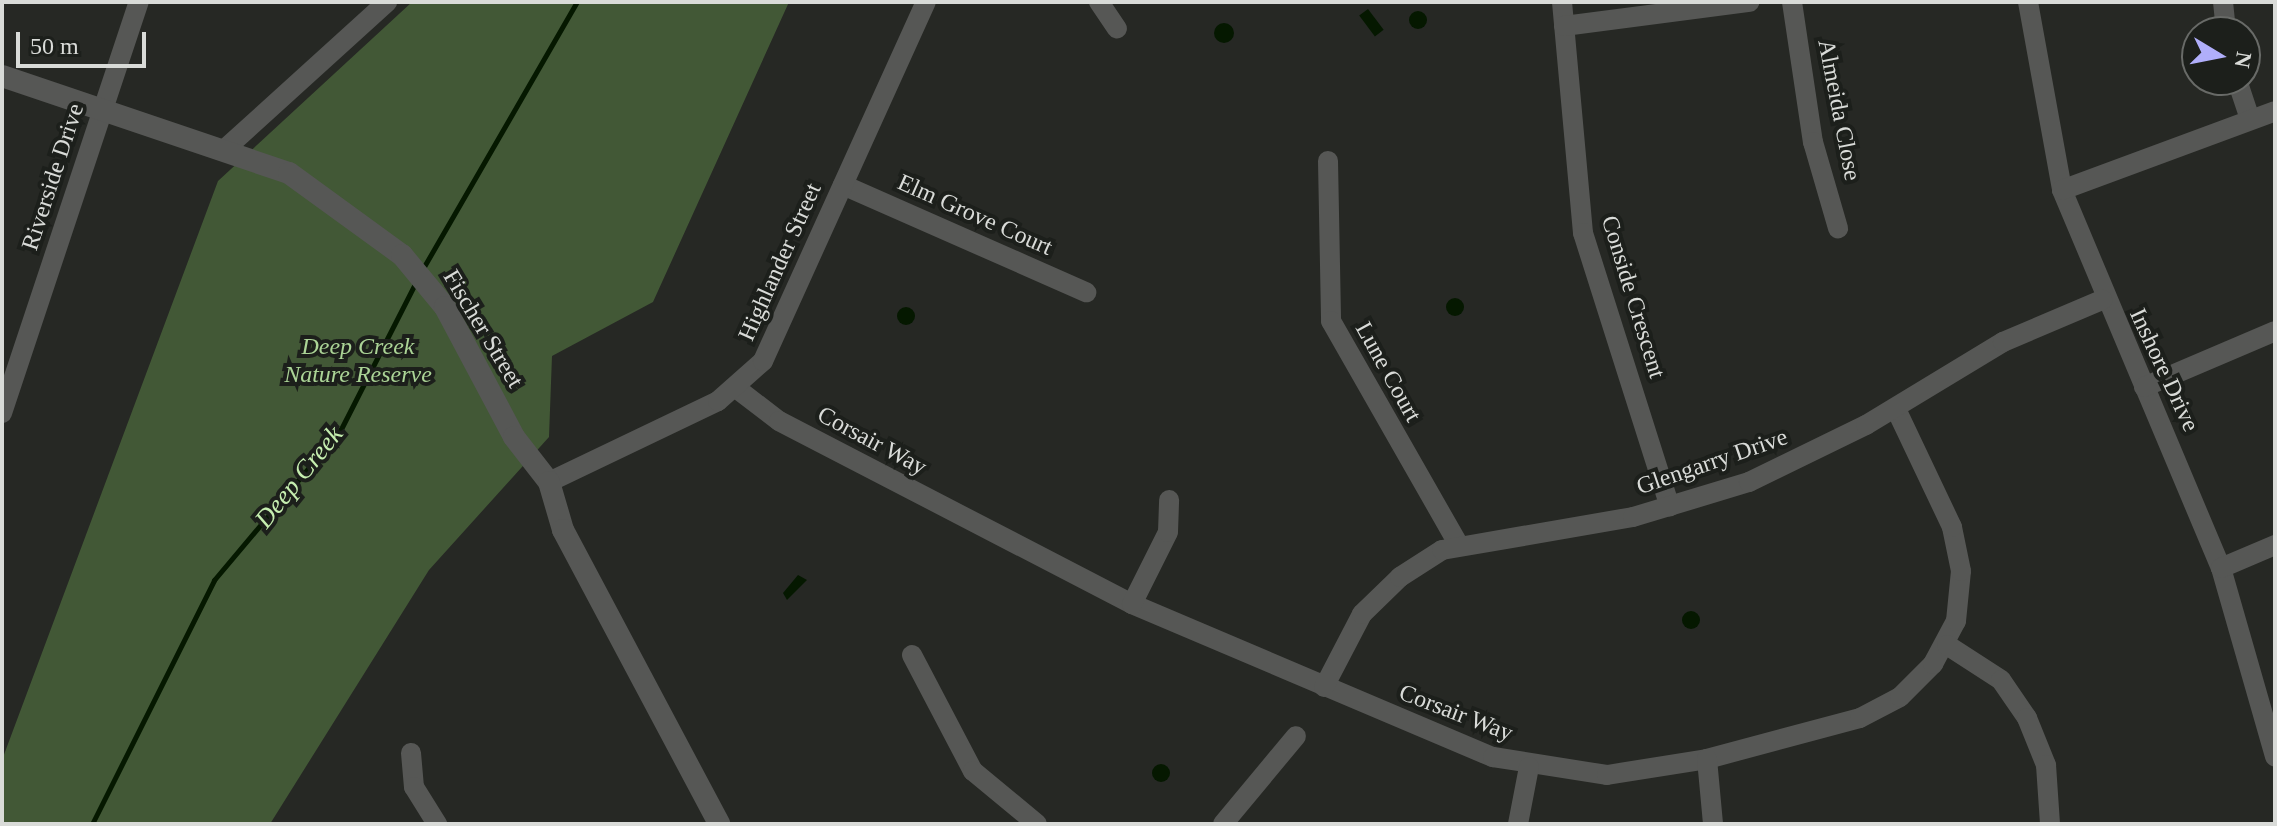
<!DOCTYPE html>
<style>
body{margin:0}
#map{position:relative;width:2277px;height:826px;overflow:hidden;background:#262824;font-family:"Times New Roman",serif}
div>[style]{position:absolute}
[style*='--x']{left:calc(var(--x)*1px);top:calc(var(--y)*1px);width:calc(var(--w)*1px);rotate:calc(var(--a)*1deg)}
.green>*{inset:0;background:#425836}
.water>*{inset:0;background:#051800;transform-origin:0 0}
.round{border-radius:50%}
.stream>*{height:5px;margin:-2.5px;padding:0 2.5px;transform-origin:2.5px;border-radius:2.5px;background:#051800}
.minor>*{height:20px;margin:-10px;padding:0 10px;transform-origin:10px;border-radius:10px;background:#565755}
.tertiary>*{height:22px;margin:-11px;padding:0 11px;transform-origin:11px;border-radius:11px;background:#565755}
span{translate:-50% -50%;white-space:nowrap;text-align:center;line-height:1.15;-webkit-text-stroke:8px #1c1f1b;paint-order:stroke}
.street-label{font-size:24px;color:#d9dbd8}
.park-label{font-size:24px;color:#abd496;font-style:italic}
.water-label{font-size:26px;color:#c6efb0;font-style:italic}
.frame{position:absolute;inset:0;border:4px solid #d9dbd8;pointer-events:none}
.north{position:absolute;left:2181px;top:16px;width:80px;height:80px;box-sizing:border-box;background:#1c1f1b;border:2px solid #686a67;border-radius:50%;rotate:100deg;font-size:22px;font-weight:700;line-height:32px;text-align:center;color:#d9dbd8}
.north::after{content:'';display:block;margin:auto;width:28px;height:36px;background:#b0aefa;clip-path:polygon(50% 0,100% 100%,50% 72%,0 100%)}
.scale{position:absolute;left:16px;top:32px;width:130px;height:36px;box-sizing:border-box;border:4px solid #d9dbd8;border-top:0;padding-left:10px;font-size:24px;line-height:28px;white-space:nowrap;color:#d9dbd8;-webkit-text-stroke:6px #1c1f1b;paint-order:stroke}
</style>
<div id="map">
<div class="green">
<i style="clip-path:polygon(412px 2px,789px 2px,653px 302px,552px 356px,549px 437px,429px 570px,270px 824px,2px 824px,2px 760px,218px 181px)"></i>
</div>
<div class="water">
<i style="left:1368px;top:9px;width:26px;height:11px;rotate:53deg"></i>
<i class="round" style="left:1409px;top:11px;width:18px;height:18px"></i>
<i class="round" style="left:1214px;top:23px;width:20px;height:20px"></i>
<i class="round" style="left:1446px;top:298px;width:18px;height:18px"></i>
<i class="round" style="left:897px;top:307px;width:18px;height:18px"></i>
<i style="clip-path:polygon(798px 575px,807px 580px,787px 600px,783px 593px)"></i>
<i class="round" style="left:1682px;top:611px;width:18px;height:18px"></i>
<i class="round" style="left:1152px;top:764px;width:18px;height:18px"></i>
</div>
<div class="stream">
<i style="--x:422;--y:270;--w:310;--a:-60"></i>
<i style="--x:92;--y:824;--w:273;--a:-63.4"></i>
<i style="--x:214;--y:580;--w:197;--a:-49.9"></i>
<i style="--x:341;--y:429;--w:165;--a:-63"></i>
</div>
<div class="minor">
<i style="--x:1099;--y:2;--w:32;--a:56"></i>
<i style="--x:1562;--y:2;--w:232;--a:84.8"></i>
<i style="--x:1583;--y:233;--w:287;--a:72.4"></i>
<i style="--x:1792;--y:2;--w:142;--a:81.5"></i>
<i style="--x:1813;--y:142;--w:90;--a:73.8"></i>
<i style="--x:2028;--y:2;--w:191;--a:79.7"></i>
<i style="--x:2062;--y:190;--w:410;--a:67.2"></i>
<i style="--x:2221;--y:568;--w:196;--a:74"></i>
<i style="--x:2223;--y:2;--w:30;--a:84"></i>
<i style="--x:1564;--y:26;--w:187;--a:-7.4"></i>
<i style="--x:2237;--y:80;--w:41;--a:71.6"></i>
<i style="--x:225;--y:149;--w:219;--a:-42.2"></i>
<i style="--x:1328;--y:161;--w:160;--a:88.9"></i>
<i style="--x:1331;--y:321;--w:257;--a:60.3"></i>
<i style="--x:843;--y:185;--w:266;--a:23.8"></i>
<i style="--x:2062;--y:190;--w:227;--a:-20.3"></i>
<i style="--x:2144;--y:387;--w:142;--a:-23.1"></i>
<i style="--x:736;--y:388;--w:54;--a:37.5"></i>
<i style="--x:779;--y:421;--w:398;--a:27.4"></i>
<i style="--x:1132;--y:604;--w:392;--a:23"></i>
<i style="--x:1493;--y:757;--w:115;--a:9"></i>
<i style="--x:1607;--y:775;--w:101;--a:-9.1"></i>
<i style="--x:1707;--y:759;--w:158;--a:-15"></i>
<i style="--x:1860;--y:718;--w:45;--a:-27.7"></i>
<i style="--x:1900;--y:697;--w:47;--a:-45"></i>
<i style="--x:1933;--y:664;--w:49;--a:-61.9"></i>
<i style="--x:1956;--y:621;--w:50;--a:-84.3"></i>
<i style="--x:1961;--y:571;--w:45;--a:-101.6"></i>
<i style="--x:1952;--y:527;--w:131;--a:-115.4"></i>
<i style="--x:2;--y:413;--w:433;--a:-71.6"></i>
<i style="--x:549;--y:482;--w:187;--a:-25.6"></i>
<i style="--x:718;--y:401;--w:60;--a:-41.6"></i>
<i style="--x:763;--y:361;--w:394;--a:-65.6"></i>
<i style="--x:2221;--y:568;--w:59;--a:-23.1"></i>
<i style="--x:1132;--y:604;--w:80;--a:-63.4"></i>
<i style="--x:1168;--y:532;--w:32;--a:-88"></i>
<i style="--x:1947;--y:645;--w:64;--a:32.9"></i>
<i style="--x:2001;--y:680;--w:46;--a:55.6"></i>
<i style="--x:2027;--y:718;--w:51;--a:68"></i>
<i style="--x:2046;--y:765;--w:59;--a:86.1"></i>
<i style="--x:912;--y:655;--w:131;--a:62.3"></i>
<i style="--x:973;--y:771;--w:83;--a:39.6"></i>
<i style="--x:1324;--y:687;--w:82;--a:-62.5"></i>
<i style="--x:1362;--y:614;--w:53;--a:-44.2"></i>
<i style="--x:1400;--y:577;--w:50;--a:-32.7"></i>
<i style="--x:1442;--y:550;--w:194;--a:-9.8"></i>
<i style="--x:1633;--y:517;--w:121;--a:-16.8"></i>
<i style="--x:1749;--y:482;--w:130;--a:-26"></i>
<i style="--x:1866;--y:425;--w:160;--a:-31.2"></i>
<i style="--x:2003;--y:342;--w:108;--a:-23"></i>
<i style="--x:411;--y:753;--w:34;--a:85"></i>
<i style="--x:414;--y:787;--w:44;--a:58.1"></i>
<i style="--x:1707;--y:759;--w:65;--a:84.7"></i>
<i style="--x:1223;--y:824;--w:114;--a:-50.3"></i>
<i style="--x:1518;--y:824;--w:58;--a:-79.1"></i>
</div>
<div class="tertiary">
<i style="--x:2;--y:76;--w:303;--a:18.7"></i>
<i style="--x:289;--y:173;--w:140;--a:36"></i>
<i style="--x:402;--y:255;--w:67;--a:50.4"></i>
<i style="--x:445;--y:307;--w:147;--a:62"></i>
<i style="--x:514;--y:437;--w:57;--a:52.1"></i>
<i style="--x:549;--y:482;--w:50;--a:73.7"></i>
<i style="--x:563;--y:530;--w:333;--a:62"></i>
</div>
<div class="street-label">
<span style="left:1839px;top:110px;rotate:79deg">Almeida Close</span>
<span style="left:53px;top:177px;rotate:-72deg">Riverside Drive</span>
<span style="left:975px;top:215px;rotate:24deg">Elm Grove Court</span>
<span style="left:780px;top:262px;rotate:-66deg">Highlander Street</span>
<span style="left:1633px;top:297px;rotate:73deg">Conside Crescent</span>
<span style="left:483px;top:329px;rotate:59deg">Fischer Street</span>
<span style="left:2164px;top:370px;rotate:65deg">Inshore Drive</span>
<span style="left:1388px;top:372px;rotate:61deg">Lune Court</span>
<span style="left:872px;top:441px;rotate:28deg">Corsair Way</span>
<span style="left:1712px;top:462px;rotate:-19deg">Glengarry Drive</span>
<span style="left:1456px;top:713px;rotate:21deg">Corsair Way</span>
</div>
<div class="park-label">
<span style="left:358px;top:361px">Deep Creek<br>Nature Reserve</span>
</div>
<div class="water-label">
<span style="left:299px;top:477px;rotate:-51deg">Deep Creek</span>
</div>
<div class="frame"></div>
<div class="north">N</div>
<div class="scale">50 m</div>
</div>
